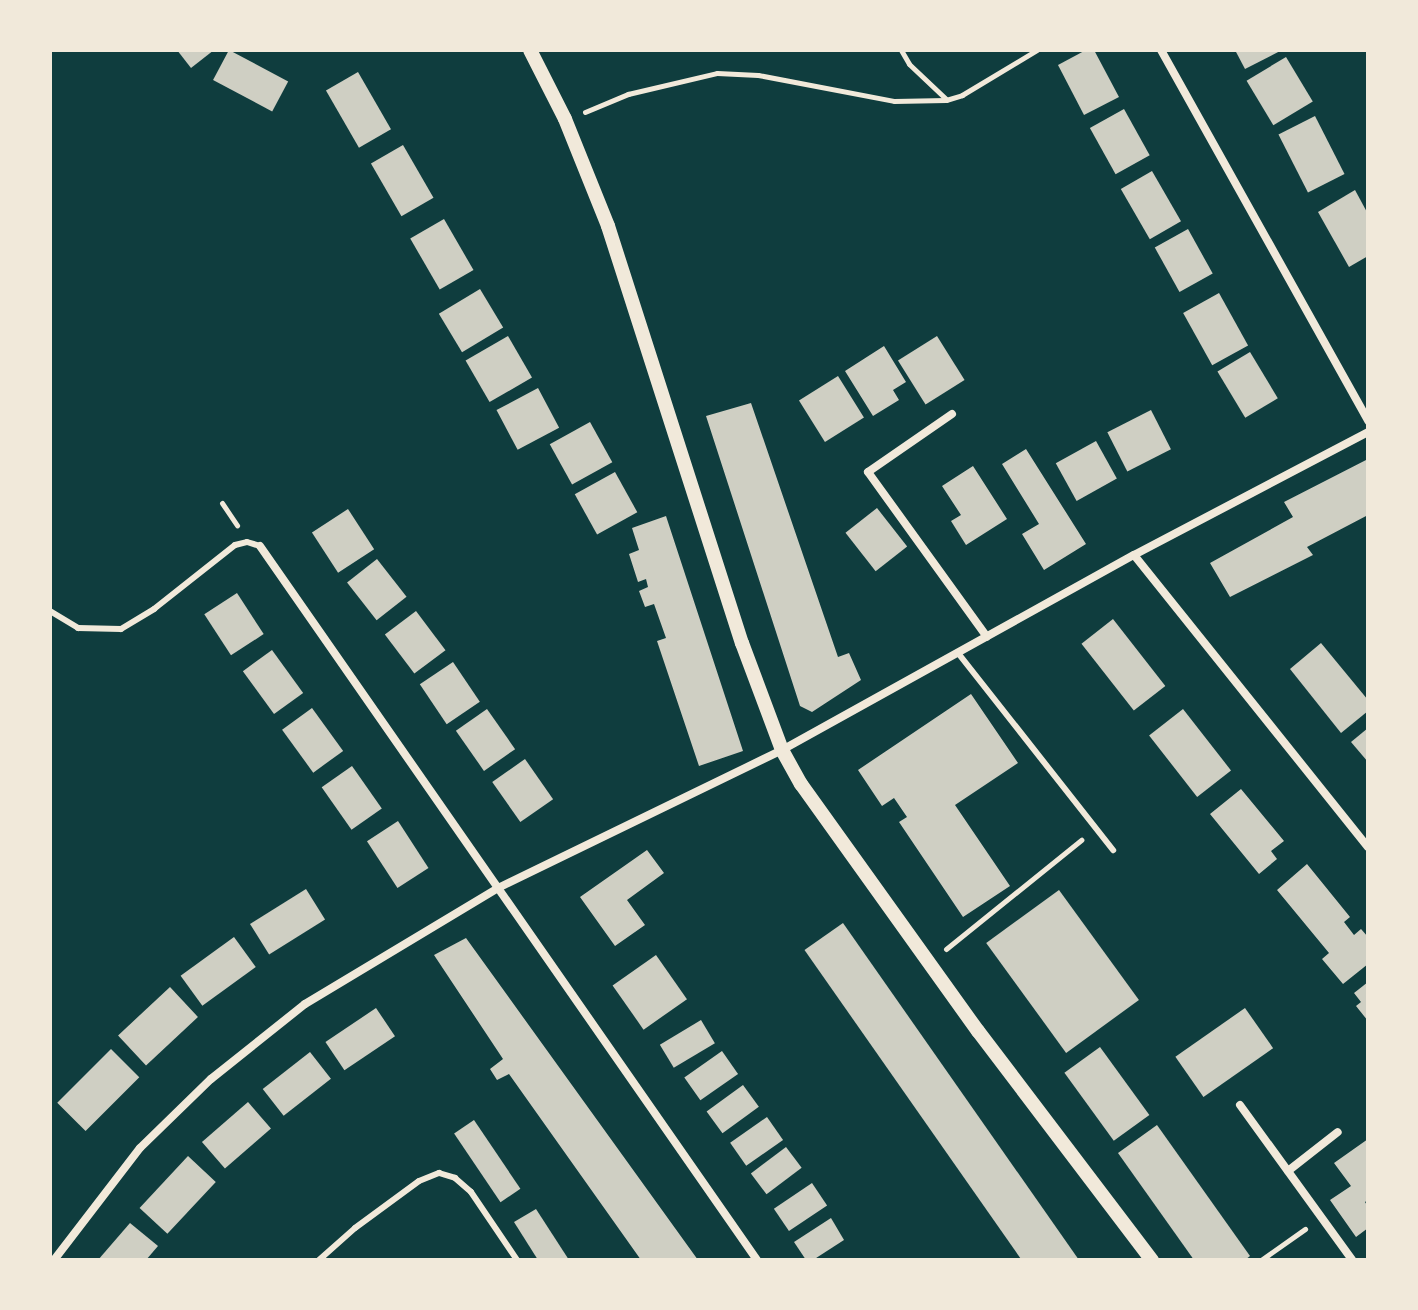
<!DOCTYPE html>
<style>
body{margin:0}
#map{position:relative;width:1418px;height:1310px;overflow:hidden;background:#0f3d3e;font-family:Karla,sans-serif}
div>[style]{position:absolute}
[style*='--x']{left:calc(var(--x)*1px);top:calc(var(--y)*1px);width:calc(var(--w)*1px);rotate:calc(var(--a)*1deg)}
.building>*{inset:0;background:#cfcfc3;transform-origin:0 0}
.path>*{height:5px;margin:-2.5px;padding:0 2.5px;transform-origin:2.5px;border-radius:2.5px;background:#f1e9da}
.service>*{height:6px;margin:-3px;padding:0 3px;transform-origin:3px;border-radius:3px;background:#f1e9da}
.minor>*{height:8px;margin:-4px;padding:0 4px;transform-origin:4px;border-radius:4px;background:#f1e9da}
.tertiary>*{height:14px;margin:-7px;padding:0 7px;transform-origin:7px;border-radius:7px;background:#f1e9da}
span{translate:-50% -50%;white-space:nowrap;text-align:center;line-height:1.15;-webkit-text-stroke:6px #f1e9da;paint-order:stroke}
.frame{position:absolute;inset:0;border:52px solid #f1e9da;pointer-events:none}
</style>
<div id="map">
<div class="building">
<i style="clip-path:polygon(177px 50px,214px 50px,191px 68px)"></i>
<i style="left:229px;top:50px;width:67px;height:34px;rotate:28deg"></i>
<i style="clip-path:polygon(1086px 50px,1094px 50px,1119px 97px,1084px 115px,1058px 65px)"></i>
<i style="clip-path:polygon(1235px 50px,1282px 50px,1245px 69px)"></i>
<i style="left:1286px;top:57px;width:52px;height:46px;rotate:59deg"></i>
<i style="left:358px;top:72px;width:66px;height:37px;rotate:60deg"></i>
<i style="left:1124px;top:109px;width:53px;height:39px;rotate:61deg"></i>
<i style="left:1315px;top:116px;width:65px;height:41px;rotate:63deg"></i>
<i style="left:403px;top:145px;width:61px;height:37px;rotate:60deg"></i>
<i style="left:1152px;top:171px;width:58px;height:36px;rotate:60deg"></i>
<i style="clip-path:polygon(1355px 190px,1368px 214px,1368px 256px,1349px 267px,1318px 212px)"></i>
<i style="left:444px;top:219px;width:59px;height:39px;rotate:60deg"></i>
<i style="left:1188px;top:229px;width:51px;height:38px;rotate:61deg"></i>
<i style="left:480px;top:289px;width:45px;height:48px;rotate:59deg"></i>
<i style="left:1219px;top:293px;width:60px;height:41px;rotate:61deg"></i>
<i style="left:508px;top:336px;width:48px;height:49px;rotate:60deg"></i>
<i style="left:937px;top:336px;width:52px;height:46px;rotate:58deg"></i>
<i style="clip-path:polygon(884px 346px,906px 382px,893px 390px,899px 400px,873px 416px,845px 371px)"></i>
<i style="left:1250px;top:352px;width:54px;height:38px;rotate:59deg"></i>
<i style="left:838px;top:376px;width:49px;height:46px;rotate:58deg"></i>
<i style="left:538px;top:388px;width:45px;height:47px;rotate:62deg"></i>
<i style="clip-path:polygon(751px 403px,838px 657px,849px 653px,861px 680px,812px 712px,800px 706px,706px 416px)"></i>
<i style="left:1151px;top:410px;width:44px;height:49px;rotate:63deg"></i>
<i style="left:590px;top:422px;width:46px;height:46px;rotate:61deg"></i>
<i style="left:1096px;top:441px;width:43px;height:46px;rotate:61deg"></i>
<i style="clip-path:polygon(1026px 449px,1086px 544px,1044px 570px,1022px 534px,1039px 524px,1002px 464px)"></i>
<i style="clip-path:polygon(1368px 459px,1368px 515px,1307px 547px,1313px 555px,1230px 597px,1210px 563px,1293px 517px,1284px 502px)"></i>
<i style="clip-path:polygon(973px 466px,1007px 519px,966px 545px,951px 521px,961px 515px,942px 486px)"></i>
<i style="left:615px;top:472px;width:46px;height:46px;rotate:61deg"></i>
<i style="left:877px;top:508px;width:49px;height:40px;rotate:52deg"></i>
<i style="left:348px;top:509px;width:48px;height:43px;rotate:57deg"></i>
<i style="clip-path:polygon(666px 516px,743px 751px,699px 766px,657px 641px,666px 638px,654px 604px,645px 607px,639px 591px,648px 587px,646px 579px,638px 582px,629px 554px,639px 550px,632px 528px)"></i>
<i style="left:377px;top:559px;width:48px;height:38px;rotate:52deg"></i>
<i style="left:237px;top:593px;width:49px;height:39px;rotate:57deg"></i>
<i style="left:416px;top:611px;width:49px;height:39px;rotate:53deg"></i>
<i style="left:1113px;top:619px;width:85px;height:40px;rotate:52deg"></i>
<i style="clip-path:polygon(1321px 643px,1368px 700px,1368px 711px,1341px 733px,1290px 669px)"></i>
<i style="left:272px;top:650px;width:53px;height:36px;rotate:54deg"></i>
<i style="left:453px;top:662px;width:48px;height:40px;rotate:56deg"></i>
<i style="clip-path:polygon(971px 694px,1018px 763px,955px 805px,1010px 886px,963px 917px,899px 822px,907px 817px,894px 798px,882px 806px,858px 770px)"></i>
<i style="left:312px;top:708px;width:53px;height:37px;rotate:54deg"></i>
<i style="left:487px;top:709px;width:49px;height:38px;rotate:55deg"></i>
<i style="left:1183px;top:709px;width:78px;height:43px;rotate:52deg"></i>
<i style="clip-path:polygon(1368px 728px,1368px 762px,1351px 742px)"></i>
<i style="left:525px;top:759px;width:49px;height:40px;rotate:55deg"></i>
<i style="left:352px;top:766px;width:52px;height:37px;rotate:55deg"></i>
<i style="clip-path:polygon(1241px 789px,1284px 841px,1271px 851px,1277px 859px,1259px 874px,1210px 814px)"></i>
<i style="left:398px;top:821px;width:56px;height:37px;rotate:57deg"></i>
<i style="clip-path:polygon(647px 850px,664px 873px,627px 900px,645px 925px,615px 946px,580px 897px)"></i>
<i style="clip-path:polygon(1307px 864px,1350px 917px,1344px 922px,1354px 935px,1361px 929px,1368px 937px,1368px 964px,1343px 984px,1322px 959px,1329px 953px,1277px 890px)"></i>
<i style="left:306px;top:889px;width:36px;height:66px;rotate:58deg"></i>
<i style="left:1059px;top:890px;width:136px;height:90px;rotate:54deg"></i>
<i style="left:843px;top:923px;width:412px;height:47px;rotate:55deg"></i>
<i style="left:234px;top:937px;width:37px;height:66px;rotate:54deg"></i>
<i style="clip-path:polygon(466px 938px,698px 1260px,641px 1260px,509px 1074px,497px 1080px,490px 1069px,503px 1059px,434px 955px)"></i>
<i style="left:656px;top:955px;width:54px;height:53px;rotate:55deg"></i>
<i style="clip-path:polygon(1368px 982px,1368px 1021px,1356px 1006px,1361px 1002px,1354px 993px)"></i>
<i style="left:170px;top:987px;width:41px;height:71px;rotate:47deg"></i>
<i style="left:376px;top:1008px;width:34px;height:61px;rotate:56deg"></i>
<i style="left:1245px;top:1008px;width:49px;height:85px;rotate:55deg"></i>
<i style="left:701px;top:1020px;width:27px;height:48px;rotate:59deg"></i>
<i style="left:1100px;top:1047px;width:84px;height:44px;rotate:54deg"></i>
<i style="left:111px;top:1049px;width:40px;height:76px;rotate:45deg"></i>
<i style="left:722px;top:1051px;width:28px;height:46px;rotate:55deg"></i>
<i style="left:310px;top:1052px;width:34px;height:60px;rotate:52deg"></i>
<i style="left:743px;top:1085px;width:27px;height:45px;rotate:54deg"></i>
<i style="left:248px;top:1102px;width:35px;height:61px;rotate:49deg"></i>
<i style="left:767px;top:1117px;width:28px;height:45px;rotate:55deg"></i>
<i style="left:474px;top:1120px;width:83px;height:24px;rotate:56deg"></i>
<i style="clip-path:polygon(1157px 1125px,1250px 1256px,1245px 1260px,1194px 1260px,1118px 1153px)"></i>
<i style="clip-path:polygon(1368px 1139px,1368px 1200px,1365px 1202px,1368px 1207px,1368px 1228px,1356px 1237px,1330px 1200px,1351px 1186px,1334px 1163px)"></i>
<i style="left:786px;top:1147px;width:26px;height:44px;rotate:53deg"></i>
<i style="left:188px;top:1156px;width:38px;height:71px;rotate:43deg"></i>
<i style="left:812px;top:1183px;width:27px;height:46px;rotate:56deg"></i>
<i style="clip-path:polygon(536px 1209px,569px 1260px,538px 1260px,514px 1222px)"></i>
<i style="clip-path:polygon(831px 1218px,844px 1240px,813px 1260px,806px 1260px,794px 1242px)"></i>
<i style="clip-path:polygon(130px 1223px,158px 1246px,146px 1260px,98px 1260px)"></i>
</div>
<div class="path">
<i style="--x:901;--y:50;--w:16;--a:60"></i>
<i style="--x:909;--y:64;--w:51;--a:43.4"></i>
<i style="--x:585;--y:112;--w:47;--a:-22.7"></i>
<i style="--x:628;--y:94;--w:91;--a:-13.3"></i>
<i style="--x:717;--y:73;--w:41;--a:2.8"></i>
<i style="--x:758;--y:75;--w:138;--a:10.8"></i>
<i style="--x:894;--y:101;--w:52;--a:-1.1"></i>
<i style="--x:946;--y:100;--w:17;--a:-17"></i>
<i style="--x:962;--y:95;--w:87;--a:-31"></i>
<i style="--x:222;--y:503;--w:27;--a:56"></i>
<i style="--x:946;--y:949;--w:174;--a:-38.9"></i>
<i style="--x:1261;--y:1260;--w:54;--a:-35.2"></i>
</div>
<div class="service">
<i style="--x:50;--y:611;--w:33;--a:31"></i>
<i style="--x:78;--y:628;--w:43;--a:1.3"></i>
<i style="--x:121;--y:629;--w:39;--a:-31"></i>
<i style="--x:154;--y:609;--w:103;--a:-38.3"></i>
<i style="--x:235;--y:545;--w:12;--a:-14"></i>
<i style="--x:247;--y:542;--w:14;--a:17"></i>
<i style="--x:958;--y:653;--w:251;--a:51.8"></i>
<i style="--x:319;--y:1260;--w:48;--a:-41.6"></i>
<i style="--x:355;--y:1228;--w:79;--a:-36.3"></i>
<i style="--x:419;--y:1181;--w:22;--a:-22"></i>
<i style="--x:439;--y:1173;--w:17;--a:17"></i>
<i style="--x:455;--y:1178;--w:21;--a:41"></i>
<i style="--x:471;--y:1192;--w:82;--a:55.9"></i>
</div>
<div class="minor">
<i style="--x:1161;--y:50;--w:425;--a:60.8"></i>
<i style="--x:952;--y:414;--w:102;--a:145.4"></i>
<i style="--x:868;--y:472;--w:203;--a:54.2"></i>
<i style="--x:260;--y:546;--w:870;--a:55.16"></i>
<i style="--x:1134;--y:555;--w:374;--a:51.3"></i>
<i style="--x:1240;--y:1105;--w:191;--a:54.1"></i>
<i style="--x:1288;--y:1171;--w:63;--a:-38"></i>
<i style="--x:54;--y:1260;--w:141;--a:-52.5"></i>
<i style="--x:140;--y:1148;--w:99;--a:-44.2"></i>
<i style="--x:211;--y:1079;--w:120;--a:-38.6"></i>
<i style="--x:305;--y:1004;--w:227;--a:-31"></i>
<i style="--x:500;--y:887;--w:314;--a:-25.9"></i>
<i style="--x:782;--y:750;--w:402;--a:-29"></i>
<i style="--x:1134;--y:555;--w:264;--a:-27.7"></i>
</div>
<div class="tertiary">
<i style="--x:530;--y:50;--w:77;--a:63.1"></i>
<i style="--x:565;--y:119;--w:115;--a:68.1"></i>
<i style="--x:608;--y:226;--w:438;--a:72.2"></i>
<i style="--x:742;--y:643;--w:114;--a:69.5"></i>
<i style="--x:782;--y:750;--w:39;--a:61"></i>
<i style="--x:801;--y:784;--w:304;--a:54.4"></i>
<i style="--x:978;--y:1031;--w:288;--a:52.8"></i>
</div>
<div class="frame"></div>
</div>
